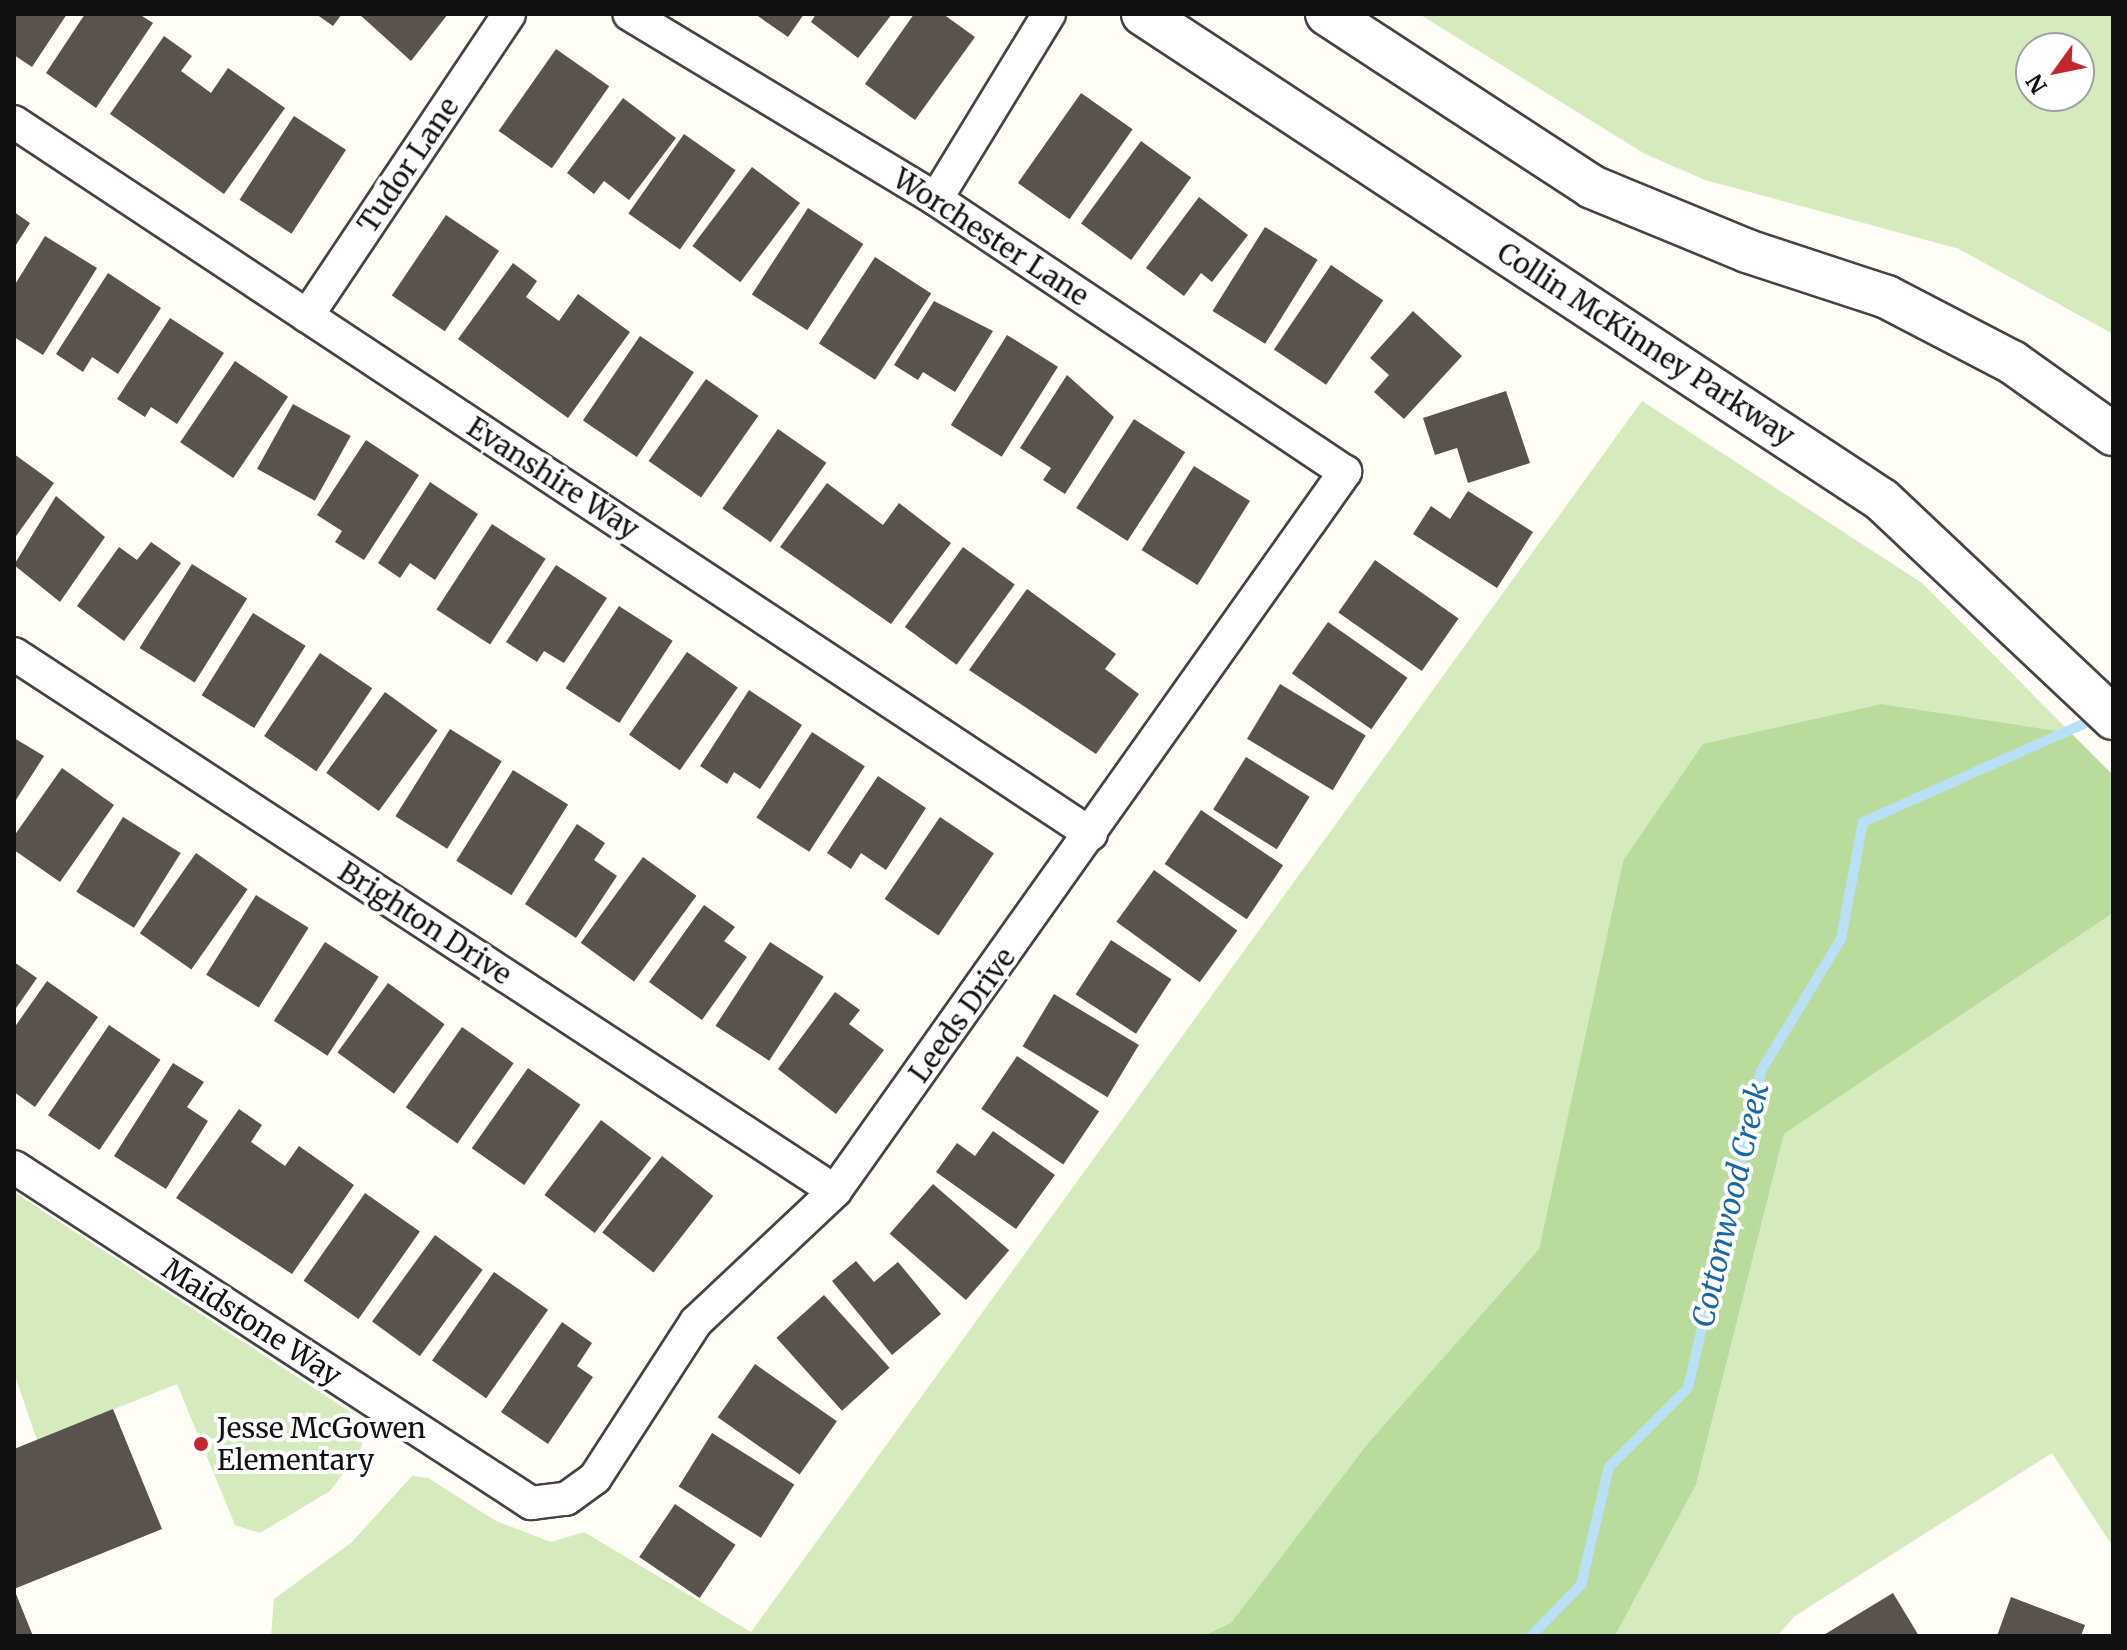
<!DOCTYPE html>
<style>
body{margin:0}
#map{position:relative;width:2127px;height:1650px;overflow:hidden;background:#fffdf5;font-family:Merriweather,serif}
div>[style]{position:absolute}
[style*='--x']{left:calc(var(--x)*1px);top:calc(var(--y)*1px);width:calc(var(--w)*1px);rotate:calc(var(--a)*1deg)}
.green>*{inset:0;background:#d5ebbd}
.forest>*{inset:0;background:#b9dc9c}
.stream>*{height:10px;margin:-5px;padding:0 5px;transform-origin:5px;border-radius:5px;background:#b9e0f7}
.building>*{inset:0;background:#5a524d;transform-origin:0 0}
.roads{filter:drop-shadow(2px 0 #444) drop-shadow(-2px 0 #444) drop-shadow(0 2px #444) drop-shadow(0 -2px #444)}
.minor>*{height:32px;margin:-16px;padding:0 16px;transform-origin:16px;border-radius:16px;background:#fff}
.tertiary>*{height:42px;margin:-21px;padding:0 21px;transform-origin:21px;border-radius:21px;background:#fff}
.dots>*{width:22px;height:22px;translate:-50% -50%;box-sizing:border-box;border:4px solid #fff;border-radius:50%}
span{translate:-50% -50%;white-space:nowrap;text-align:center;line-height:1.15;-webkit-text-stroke:8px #fff;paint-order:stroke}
.street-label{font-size:28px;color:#111}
.poi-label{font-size:28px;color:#111}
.left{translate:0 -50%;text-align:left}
.water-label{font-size:30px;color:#1768a6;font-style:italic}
.frame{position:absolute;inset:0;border:16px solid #111;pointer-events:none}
.north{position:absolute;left:2015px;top:32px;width:80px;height:80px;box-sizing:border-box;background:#fff;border:2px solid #a0a0a0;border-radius:50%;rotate:237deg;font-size:22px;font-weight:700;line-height:32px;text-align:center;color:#111}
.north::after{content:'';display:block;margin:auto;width:28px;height:36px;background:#c4262e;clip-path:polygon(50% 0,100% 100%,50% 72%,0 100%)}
</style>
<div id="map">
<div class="green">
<i style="clip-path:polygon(evenodd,1419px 14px,2113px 14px,2113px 334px,1959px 249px,1705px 180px,1645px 154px,1419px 14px,2031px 48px,2079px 48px,2079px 96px,2031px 96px,2031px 48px)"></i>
<i style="clip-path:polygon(1642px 401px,1922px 583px,2071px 733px,1882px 704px,1623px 861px,1539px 1249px,1368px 1443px,1231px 1624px,1203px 1636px,271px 1636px,274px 1599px,352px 1542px,412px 1476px,428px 1478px,496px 1521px,551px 1542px,584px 1532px,751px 1632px)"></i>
<i style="clip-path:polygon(2113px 913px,2113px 1547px,2052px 1453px,1795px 1616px,1777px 1636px,1615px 1636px,1696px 1485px,1784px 1134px)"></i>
<i style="clip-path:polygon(14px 1192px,349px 1411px,363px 1436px,361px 1450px,330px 1491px,260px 1533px,235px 1525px,177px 1384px,37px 1440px,14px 1373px)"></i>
</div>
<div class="forest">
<i style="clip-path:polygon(1882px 704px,2071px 733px,2113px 775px,2113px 913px,1784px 1134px,1696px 1485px,1615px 1636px,1203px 1636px,1231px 1623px,1368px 1443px,1539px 1249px,1623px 861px,1703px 744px)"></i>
</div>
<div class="stream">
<i style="--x:1531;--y:1636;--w:71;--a:-45.6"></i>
<i style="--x:1581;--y:1585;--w:121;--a:-76.7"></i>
<i style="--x:1609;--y:1467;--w:112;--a:-45"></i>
<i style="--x:1688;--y:1388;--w:325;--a:-77"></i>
<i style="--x:1761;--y:1071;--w:154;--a:-58.8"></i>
<i style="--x:1841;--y:939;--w:119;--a:-79.4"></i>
<i style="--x:1863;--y:822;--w:258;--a:-24"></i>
</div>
<div class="building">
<i style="clip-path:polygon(14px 14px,67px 14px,32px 67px,14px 55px)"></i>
<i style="clip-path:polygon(85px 14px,139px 14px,153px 23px,96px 108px,46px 73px)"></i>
<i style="clip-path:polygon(316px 14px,342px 14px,333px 26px)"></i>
<i style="clip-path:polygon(359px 14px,448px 14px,411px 61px)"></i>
<i style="clip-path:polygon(755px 14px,804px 14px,788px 37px)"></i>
<i style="clip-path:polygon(816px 14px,892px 14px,858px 58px,811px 22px)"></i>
<i style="clip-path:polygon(914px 14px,943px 14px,975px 37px,915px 120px,865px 84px)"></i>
<i style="clip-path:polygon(164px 36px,192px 56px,181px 71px,211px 93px,228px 68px,285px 108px,224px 194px,110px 114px)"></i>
<i style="left:556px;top:49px;width:65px;height:100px;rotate:35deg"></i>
<i style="left:1081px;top:93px;width:63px;height:110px;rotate:35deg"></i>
<i style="clip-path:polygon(623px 98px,676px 138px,629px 200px,604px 181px,594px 194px,567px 173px)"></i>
<i style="left:294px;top:116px;width:62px;height:100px;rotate:33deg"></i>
<i style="left:684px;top:134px;width:63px;height:97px;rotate:35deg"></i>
<i style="left:1141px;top:141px;width:62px;height:102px;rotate:36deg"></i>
<i style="left:752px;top:167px;width:60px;height:99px;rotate:37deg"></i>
<i style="clip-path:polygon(1199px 197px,1248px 235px,1212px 282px,1201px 273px,1184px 296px,1146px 268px)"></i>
<i style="left:808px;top:208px;width:66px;height:103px;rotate:33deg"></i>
<i style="clip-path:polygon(14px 212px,30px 223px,14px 248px)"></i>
<i style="left:446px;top:215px;width:64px;height:97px;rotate:34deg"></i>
<i style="left:1265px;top:227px;width:62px;height:99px;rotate:32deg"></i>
<i style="clip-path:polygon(45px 236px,97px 268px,43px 355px,14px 337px,14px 286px)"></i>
<i style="left:875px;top:257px;width:67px;height:103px;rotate:33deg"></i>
<i style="clip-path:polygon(513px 263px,537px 281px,526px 297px,559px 321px,578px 294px,630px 332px,568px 418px,458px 339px)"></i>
<i style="left:1331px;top:265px;width:63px;height:102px;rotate:34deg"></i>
<i style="clip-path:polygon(108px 273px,161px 308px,118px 374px,92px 357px,83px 372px,56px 354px)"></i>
<i style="clip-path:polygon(934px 301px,993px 331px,955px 392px,923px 372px,918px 380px,894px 365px)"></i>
<i style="clip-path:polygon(1413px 311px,1462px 356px,1404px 419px,1374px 392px,1389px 375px,1370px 358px)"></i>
<i style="clip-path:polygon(170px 318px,224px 353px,177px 424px,151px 407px,145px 417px,117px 399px)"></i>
<i style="left:1007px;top:335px;width:60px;height:106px;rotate:32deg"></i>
<i style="left:640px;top:336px;width:65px;height:102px;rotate:34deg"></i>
<i style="left:235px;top:361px;width:64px;height:98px;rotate:34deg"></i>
<i style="clip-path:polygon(1067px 375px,1114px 417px,1065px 494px,1043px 480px,1051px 468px,1020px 448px)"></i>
<i style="left:706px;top:379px;width:64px;height:100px;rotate:35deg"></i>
<i style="clip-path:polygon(1506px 391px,1530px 463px,1468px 483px,1457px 448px,1435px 455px,1423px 418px)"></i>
<i style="left:293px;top:404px;width:66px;height:74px;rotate:29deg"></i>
<i style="left:1134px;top:419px;width:61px;height:106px;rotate:33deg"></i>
<i style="left:778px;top:429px;width:59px;height:97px;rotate:35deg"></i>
<i style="clip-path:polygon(366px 440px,419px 475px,364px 560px,335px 542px,342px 531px,317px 515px)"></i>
<i style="clip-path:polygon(14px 454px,54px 483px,14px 539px)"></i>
<i style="left:1194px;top:466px;width:66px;height:99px;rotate:32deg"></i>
<i style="clip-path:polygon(430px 482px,478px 514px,435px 580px,410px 563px,400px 578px,378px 563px)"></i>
<i style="clip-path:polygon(827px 483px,883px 525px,899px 503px,951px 543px,891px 624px,780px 547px)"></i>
<i style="clip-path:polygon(1468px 491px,1533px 532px,1497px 588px,1413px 534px,1431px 506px,1450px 519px)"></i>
<i style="clip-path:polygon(56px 496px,105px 537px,60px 602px,14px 565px)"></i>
<i style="left:492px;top:524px;width:64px;height:102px;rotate:33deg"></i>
<i style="clip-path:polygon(151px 542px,181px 563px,124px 641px,77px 606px,119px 547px,137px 560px)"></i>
<i style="left:963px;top:547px;width:64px;height:99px;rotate:36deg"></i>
<i style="left:1375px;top:560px;width:102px;height:64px;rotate:35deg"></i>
<i style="left:192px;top:564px;width:65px;height:99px;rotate:32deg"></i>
<i style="clip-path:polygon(556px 565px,607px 598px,564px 663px,544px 651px,537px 662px,506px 642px)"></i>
<i style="clip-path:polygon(1027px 589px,1116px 654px,1105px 669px,1139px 694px,1096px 754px,969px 670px)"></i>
<i style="left:619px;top:606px;width:64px;height:98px;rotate:33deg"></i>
<i style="left:253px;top:613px;width:62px;height:97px;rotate:32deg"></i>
<i style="left:1328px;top:622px;width:97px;height:63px;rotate:35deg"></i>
<i style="left:687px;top:652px;width:62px;height:101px;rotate:35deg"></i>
<i style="left:320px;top:653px;width:63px;height:100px;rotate:34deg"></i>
<i style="left:1280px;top:684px;width:100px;height:64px;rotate:31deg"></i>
<i style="clip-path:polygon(749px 690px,802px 725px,760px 789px,734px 772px,727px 784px,700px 766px)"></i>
<i style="left:385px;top:692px;width:65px;height:100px;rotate:36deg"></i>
<i style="left:450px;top:729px;width:61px;height:103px;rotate:32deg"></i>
<i style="left:812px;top:732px;width:63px;height:102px;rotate:33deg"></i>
<i style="clip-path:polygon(14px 738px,44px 756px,14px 803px)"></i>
<i style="left:1246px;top:757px;width:75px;height:62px;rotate:32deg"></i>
<i style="clip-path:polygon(62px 768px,114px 805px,60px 882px,14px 850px,14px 836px)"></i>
<i style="left:513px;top:770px;width:65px;height:107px;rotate:32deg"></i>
<i style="clip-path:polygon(878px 776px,926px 808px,886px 870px,861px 853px,851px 869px,827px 853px)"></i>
<i style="left:1201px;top:810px;width:99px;height:65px;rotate:34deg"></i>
<i style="left:123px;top:817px;width:68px;height:88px;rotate:32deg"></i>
<i style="left:940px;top:817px;width:65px;height:99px;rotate:34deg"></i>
<i style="clip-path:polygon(577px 824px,605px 843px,594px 860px,617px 876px,576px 938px,525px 904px)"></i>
<i style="left:196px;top:853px;width:63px;height:98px;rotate:35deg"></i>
<i style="left:643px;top:857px;width:66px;height:106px;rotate:36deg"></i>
<i style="left:1154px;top:870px;width:103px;height:64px;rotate:36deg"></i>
<i style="left:256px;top:895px;width:62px;height:94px;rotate:32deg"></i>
<i style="clip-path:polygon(704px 905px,735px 927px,724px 941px,747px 957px,702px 1020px,649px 982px)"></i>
<i style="left:1111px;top:940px;width:72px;height:65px;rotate:33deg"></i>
<i style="left:325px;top:942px;width:64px;height:94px;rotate:33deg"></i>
<i style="left:770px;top:942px;width:64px;height:100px;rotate:33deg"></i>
<i style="clip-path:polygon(14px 962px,37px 978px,14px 1011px)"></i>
<i style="clip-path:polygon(47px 981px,98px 1017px,35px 1107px,14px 1092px,14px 1028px)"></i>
<i style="left:388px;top:983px;width:70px;height:86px;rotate:36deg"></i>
<i style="clip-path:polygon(835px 992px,860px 1010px,849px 1024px,884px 1050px,836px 1114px,778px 1069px)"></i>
<i style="left:1054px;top:994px;width:99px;height:61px;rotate:31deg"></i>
<i style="left:109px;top:1025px;width:62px;height:109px;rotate:34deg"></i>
<i style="left:462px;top:1027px;width:63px;height:98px;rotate:35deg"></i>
<i style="left:1017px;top:1056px;width:99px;height:64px;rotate:34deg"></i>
<i style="clip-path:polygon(173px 1063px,204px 1082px,187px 1107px,208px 1121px,166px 1189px,114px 1156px)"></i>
<i style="left:528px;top:1068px;width:64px;height:98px;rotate:35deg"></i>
<i style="clip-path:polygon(239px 1109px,262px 1125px,251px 1142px,285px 1166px,299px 1146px,354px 1185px,292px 1274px,176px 1198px)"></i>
<i style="left:601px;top:1120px;width:63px;height:94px;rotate:37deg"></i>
<i style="clip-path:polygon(993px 1131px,1055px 1175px,1016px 1229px,936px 1172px,957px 1143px,975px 1156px)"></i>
<i style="left:662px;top:1156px;width:65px;height:97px;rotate:38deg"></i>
<i style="left:933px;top:1184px;width:101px;height:66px;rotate:41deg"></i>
<i style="left:365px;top:1193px;width:67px;height:107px;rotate:35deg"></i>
<i style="left:435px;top:1235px;width:59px;height:107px;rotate:36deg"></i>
<i style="clip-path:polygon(856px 1261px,874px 1282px,898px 1262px,941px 1314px,892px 1355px,832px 1281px)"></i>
<i style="left:494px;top:1272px;width:66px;height:108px;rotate:35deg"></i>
<i style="left:824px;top:1295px;width:98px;height:64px;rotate:48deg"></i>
<i style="clip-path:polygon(562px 1322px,592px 1343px,577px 1366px,593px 1377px,548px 1444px,501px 1412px)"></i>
<i style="left:755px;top:1364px;width:100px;height:65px;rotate:35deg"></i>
<i style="clip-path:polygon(113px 1409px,162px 1529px,14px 1589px,33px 1636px,14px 1636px,14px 1449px)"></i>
<i style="left:712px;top:1433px;width:97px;height:63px;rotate:32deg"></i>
<i style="left:675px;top:1504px;width:73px;height:64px;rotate:34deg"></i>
<i style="clip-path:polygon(1893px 1593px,1919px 1636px,1822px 1636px)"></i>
<i style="clip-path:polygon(2011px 1597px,2085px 1625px,2081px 1636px,1997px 1636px)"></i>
</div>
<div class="roads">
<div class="minor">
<i style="--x:14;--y:122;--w:1291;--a:33.47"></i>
<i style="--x:936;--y:199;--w:217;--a:-58.6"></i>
<i style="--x:307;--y:316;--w:363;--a:-56.2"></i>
<i style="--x:14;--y:654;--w:981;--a:33.19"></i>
<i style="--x:14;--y:1167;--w:617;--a:33.02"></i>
<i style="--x:531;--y:1503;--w:35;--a:-7"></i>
<i style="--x:566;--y:1499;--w:36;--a:-36"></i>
<i style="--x:595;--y:1478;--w:186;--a:-57.1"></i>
<i style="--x:696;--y:1322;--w:191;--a:-43.3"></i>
<i style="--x:835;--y:1191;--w:882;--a:-54.65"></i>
<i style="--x:1345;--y:472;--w:492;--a:-146.3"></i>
<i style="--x:936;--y:199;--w:358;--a:-148.9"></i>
</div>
<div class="tertiary">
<i style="--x:1143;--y:14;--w:884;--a:33.33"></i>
<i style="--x:1882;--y:500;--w:318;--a:43.3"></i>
<i style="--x:1327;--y:14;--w:316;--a:33.1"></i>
<i style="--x:1592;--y:187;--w:168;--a:22.4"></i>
<i style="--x:1747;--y:251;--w:147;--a:18.2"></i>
<i style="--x:1887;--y:297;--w:141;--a:27.5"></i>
<i style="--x:2012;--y:362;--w:124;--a:35.5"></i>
</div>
</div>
<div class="dots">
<i style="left:201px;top:1444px;background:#c4262e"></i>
</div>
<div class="street-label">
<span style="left:408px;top:165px;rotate:-56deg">Tudor Lane</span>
<span style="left:991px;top:237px;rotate:33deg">Worchester Lane</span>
<span style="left:1646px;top:344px;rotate:33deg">Collin McKinney Parkway</span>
<span style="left:553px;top:478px;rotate:33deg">Evanshire Way</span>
<span style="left:425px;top:923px;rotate:33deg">Brighton Drive</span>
<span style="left:962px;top:1015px;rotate:-54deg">Leeds Drive</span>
<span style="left:252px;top:1322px;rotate:33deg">Maidstone Way</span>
</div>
<div class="poi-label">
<span class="left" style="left:217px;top:1444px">Jesse McGowen<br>Elementary</span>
</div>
<div class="water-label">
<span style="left:1730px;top:1205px;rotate:-77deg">Cottonwood Creek</span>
</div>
<div class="frame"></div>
<div class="north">N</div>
</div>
